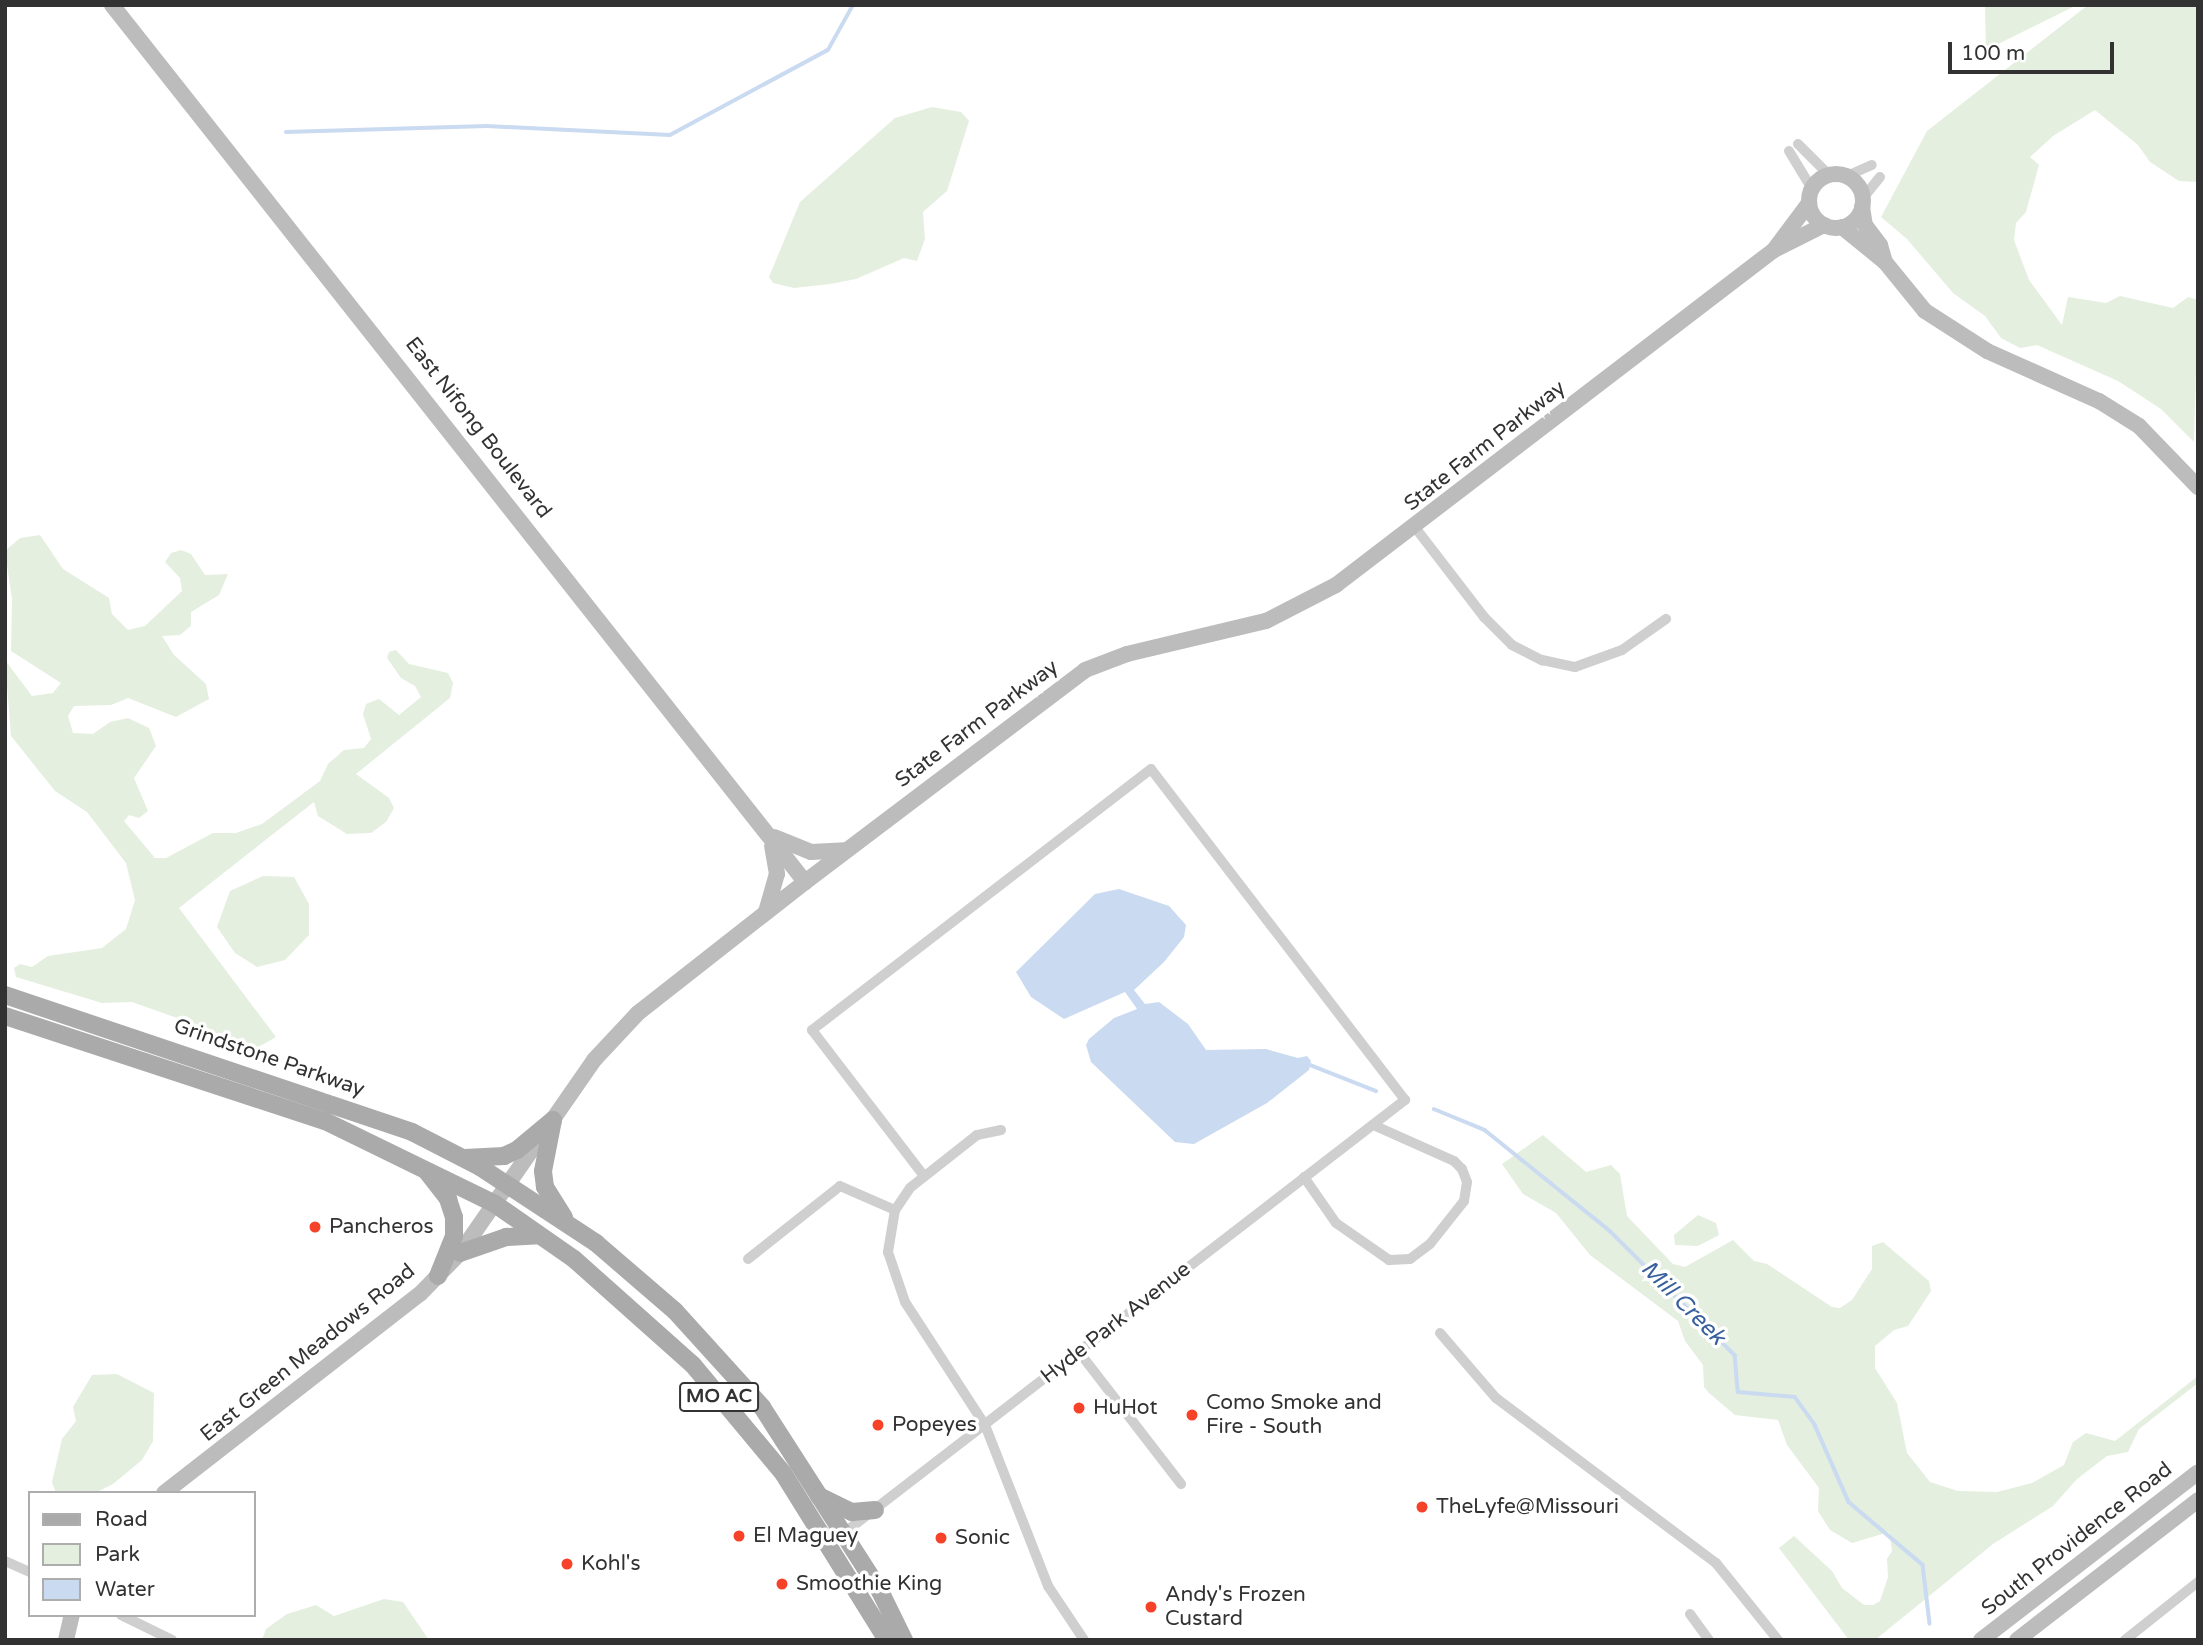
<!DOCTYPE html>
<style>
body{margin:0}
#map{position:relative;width:2203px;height:1645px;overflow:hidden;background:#fff;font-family:"Varela Round",sans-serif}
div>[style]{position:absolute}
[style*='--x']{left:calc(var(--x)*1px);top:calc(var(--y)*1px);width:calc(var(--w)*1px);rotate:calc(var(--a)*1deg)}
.green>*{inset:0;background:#e4efdf}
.water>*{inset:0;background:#cadaf0}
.stream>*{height:3.5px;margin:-1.75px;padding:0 1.75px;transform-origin:1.75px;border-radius:1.75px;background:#cadaf0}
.street>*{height:10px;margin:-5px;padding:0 5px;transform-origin:5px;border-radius:5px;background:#cfcfcf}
.secondary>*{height:16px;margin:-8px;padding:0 8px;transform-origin:8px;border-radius:8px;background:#bcbcbc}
.secondary>.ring{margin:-8px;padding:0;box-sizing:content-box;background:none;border:16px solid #bcbcbc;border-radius:50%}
.primary>*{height:18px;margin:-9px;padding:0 9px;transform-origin:9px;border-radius:9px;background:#aaa}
.dots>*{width:19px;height:19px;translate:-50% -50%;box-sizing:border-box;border:4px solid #fff;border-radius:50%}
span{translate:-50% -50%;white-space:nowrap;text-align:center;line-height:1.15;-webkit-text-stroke:7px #fff;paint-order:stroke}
.shield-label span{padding:2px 5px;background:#fff;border:2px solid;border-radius:5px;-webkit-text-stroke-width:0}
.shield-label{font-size:19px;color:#323232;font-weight:700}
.street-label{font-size:21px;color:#323232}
.poi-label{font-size:21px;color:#323232}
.left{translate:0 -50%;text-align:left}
.water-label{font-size:23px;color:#37609c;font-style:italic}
.frame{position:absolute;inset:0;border:7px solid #323232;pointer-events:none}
.legend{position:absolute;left:28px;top:1491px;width:228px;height:126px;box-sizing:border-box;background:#fff;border:2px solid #adadad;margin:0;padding:9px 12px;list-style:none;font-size:21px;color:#323232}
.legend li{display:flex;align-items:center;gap:14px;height:35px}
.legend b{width:35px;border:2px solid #adadad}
.scale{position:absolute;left:1948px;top:42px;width:166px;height:32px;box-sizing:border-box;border:4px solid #323232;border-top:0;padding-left:9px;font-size:21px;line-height:24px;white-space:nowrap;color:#323232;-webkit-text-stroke:5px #fff;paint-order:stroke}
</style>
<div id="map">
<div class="green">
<i style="clip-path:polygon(1985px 5px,2077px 5px,1986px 50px)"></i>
<i style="clip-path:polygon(2088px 5px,2198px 5px,2198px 182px,2179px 181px,2150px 162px,2138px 145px,2095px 110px,2053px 136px,2030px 157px,2039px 165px,2026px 212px,2016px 223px,2014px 240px,2029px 280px,2062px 325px,2068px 297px,2106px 303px,2120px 296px,2173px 308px,2188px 297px,2198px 300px,2194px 442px,2161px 409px,2118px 381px,2037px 345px,2020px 348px,2001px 338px,1985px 316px,1953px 293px,1907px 239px,1881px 217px,1927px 131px)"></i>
<i style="clip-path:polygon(932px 107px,961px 112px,969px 121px,947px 191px,923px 212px,925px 239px,917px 261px,904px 258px,856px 279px,830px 284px,794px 288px,773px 283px,769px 277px,800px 202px,895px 118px)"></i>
<i style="clip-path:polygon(40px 535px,63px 569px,109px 598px,112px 614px,128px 630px,145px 626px,182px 591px,180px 578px,165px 562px,171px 553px,181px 550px,191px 554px,205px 575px,228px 574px,219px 595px,191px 612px,191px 626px,180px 635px,162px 636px,174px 655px,206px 684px,209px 699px,176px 717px,128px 698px,111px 705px,74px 706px,68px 716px,73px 733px,93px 734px,110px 722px,128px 718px,149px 728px,156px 746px,134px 778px,148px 811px,139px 818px,129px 815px,124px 821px,155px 858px,166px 858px,213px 833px,236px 833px,262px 824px,320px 781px,328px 764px,344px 750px,364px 748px,371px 739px,363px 714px,366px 704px,379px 699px,399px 715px,421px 697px,415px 686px,401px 678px,387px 658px,389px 652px,396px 650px,409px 664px,448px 673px,453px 683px,450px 698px,356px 774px,389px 798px,394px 808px,386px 822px,371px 833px,347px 834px,318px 816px,314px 802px,179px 908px,276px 1037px,253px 1050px,210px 1041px,194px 1024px,132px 1002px,102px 1003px,16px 977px,14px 968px,20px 964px,32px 967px,48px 956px,102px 948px,126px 929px,135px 900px,126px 863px,87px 812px,55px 791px,11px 736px,5px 660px,32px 696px,53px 693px,61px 683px,11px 651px,12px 599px,5px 551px,20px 538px)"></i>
<i style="clip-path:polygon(263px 876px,294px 877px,309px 904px,309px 935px,285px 960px,257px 967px,235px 953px,217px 927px,230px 891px)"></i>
<i style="clip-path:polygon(1543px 1135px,1586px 1172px,1611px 1165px,1620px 1174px,1627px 1216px,1673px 1264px,1685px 1267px,1733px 1240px,1754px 1261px,1767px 1264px,1832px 1307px,1840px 1308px,1852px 1300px,1872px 1269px,1872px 1246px,1883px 1242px,1929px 1281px,1931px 1291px,1908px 1326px,1894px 1330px,1875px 1346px,1875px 1368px,1897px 1403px,1907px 1453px,1930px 1482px,1958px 1491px,1997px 1492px,2032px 1483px,2064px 1465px,2073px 1442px,2086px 1433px,2115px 1441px,2198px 1376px,2198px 1383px,2139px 1429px,2128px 1452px,2107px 1456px,2077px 1479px,2053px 1506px,1993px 1544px,1875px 1640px,1849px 1640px,1779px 1548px,1794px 1536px,1832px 1571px,1842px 1588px,1864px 1605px,1873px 1605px,1880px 1601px,1888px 1577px,1887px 1559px,1892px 1551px,1889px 1532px,1852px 1543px,1830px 1530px,1818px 1511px,1819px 1488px,1787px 1445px,1778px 1420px,1735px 1415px,1709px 1393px,1704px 1387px,1703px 1365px,1685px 1341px,1678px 1321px,1590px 1255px,1556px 1213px,1523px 1194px,1502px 1164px)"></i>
<i style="clip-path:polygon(1698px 1215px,1716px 1223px,1719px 1235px,1698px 1246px,1675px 1245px,1674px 1235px)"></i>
<i style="clip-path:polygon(117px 1374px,154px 1393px,153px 1441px,142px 1460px,113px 1484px,95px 1493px,56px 1493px,52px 1482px,62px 1439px,76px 1421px,73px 1407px,92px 1375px)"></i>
<i style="clip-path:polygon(384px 1599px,403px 1602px,429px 1640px,262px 1640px,266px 1629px,287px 1614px,316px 1605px,334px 1616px)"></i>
</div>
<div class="water">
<i style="clip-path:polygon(1119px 889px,1169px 906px,1186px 925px,1184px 937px,1164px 962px,1134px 990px,1145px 1004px,1159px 1002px,1188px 1024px,1206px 1050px,1266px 1049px,1298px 1058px,1307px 1056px,1311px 1061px,1309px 1070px,1267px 1103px,1194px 1144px,1175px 1142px,1091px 1062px,1086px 1045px,1089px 1039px,1114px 1018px,1137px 1009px,1125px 992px,1064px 1019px,1031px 997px,1016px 972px,1095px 894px)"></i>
</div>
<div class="stream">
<i style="--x:286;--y:132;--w:201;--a:-1.7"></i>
<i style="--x:487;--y:126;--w:183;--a:2.8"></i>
<i style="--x:670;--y:135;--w:179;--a:-28.3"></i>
<i style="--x:828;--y:50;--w:51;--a:-60.9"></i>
<i style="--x:1310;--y:1065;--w:71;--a:21.5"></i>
<i style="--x:1434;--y:1109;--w:55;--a:22.4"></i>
<i style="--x:1485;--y:1130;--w:161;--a:38.9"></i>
<i style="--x:1610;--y:1231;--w:176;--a:44.8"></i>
<i style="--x:1735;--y:1355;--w:37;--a:85"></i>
<i style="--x:1738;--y:1392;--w:57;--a:5"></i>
<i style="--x:1795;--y:1397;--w:34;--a:54"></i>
<i style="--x:1815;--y:1425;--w:84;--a:66.2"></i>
<i style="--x:1849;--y:1502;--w:97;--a:40.4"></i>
<i style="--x:1923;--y:1565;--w:59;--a:83.2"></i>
</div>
<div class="street">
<i style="--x:1798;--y:144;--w:44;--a:45"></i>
<i style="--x:1789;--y:151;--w:44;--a:58.8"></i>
<i style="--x:1847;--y:176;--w:27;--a:-24"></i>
<i style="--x:1863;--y:198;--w:27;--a:-51"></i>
<i style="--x:1414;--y:526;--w:115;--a:52.4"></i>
<i style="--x:1484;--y:617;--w:40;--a:45"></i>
<i style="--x:1512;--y:645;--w:34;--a:27"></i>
<i style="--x:1542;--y:660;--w:34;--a:12"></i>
<i style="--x:1575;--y:667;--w:50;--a:-19.9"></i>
<i style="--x:1622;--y:650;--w:54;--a:-35.2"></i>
<i style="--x:1001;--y:1130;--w:25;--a:168"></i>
<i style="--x:977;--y:1135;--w:85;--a:141.7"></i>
<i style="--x:910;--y:1188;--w:27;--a:124"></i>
<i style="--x:895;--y:1210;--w:43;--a:99.5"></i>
<i style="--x:888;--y:1252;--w:53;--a:71.2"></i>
<i style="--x:905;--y:1302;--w:147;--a:57"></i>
<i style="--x:985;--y:1425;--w:173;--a:68.6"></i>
<i style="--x:1048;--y:1586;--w:65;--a:56.3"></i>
<i style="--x:1304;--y:1177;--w:56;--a:55.2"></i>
<i style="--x:1336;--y:1223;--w:65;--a:34.9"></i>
<i style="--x:1389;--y:1260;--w:21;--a:-3"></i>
<i style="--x:1410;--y:1259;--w:25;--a:-37"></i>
<i style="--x:1430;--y:1244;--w:55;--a:-51.7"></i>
<i style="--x:1464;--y:1201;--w:19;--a:-81"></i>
<i style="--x:1467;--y:1182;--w:14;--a:-111"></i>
<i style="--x:1462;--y:1169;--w:11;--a:-135"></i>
<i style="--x:1454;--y:1161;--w:89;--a:-156"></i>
<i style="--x:748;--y:1259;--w:117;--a:-38.4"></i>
<i style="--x:840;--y:1186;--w:60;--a:23.6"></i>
<i style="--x:1440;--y:1333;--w:86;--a:49.3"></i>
<i style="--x:1496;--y:1398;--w:275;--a:36.9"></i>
<i style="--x:1716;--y:1563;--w:99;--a:51.2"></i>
<i style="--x:1079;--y:1352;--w:167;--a:52.3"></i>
<i style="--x:840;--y:1536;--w:714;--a:-37.66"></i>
<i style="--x:1405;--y:1100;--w:417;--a:-127.5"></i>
<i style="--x:1151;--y:769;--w:428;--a:142.4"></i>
<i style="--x:812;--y:1030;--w:184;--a:52.5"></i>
<i style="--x:5;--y:1561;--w:27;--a:24"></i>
<i style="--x:1690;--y:1614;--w:32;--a:54"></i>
<i style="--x:121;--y:1615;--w:57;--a:26.1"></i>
<i style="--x:2125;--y:1640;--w:93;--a:-38.5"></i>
</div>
<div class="secondary">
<i style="--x:112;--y:5;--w:1118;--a:51.68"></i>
<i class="ring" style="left:1809px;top:174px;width:38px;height:38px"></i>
<i style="--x:1862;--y:207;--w:18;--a:81"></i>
<i style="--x:1865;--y:225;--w:25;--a:53"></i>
<i style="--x:1880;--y:245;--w:18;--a:74"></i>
<i style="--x:1842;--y:227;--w:55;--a:39.1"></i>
<i style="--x:1885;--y:262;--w:63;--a:50.8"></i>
<i style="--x:1925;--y:311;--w:74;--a:32.8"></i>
<i style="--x:1987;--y:351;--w:123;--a:24.1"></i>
<i style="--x:2099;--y:401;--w:47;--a:32"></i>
<i style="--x:2139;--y:426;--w:85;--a:46"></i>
<i style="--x:1774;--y:250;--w:56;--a:-26.6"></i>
<i style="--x:774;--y:837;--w:40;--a:22"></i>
<i style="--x:811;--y:852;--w:34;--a:-3"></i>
<i style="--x:766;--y:912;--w:40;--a:-74"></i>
<i style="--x:777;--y:874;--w:28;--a:-100"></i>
<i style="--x:164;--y:1493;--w:324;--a:-37.9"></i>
<i style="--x:420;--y:1294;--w:57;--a:-45.7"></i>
<i style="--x:460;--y:1253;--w:235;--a:-55.2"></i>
<i style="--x:594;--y:1060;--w:64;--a:-46.9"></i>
<i style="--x:638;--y:1013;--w:212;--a:-38.1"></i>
<i style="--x:805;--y:882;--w:351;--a:-37.1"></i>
<i style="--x:1085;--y:670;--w:45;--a:-20.9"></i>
<i style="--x:1127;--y:654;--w:143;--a:-13.4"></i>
<i style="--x:1266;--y:621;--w:79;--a:-27.2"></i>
<i style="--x:1336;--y:585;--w:551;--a:-37.41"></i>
<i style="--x:1774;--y:250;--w:59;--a:-53.3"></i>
<i style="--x:66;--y:1640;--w:26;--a:-77"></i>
<i style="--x:1981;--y:1640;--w:274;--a:-37.7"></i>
<i style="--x:2017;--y:1640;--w:229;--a:-37.7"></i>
</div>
<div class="primary">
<i style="--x:5;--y:995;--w:429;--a:18.6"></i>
<i style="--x:412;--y:1132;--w:76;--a:27.2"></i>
<i style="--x:480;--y:1167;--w:139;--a:33.2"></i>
<i style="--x:596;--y:1243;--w:104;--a:40.7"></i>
<i style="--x:675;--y:1311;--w:130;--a:47.8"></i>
<i style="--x:762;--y:1407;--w:219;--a:57.3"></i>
<i style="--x:880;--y:1591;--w:55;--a:63.9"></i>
<i style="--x:5;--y:1016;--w:337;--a:18.2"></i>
<i style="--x:325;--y:1121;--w:189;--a:26"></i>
<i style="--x:495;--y:1204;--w:96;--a:34.8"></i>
<i style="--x:574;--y:1259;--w:159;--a:41.7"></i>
<i style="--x:693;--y:1365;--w:141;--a:50.2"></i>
<i style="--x:783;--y:1473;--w:197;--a:58.1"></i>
<i style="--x:553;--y:1120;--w:52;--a:101.1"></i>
<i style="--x:543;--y:1171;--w:16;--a:83"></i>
<i style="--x:545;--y:1187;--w:36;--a:58"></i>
<i style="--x:465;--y:1158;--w:39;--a:-3"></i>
<i style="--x:504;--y:1156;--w:14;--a:-25"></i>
<i style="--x:517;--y:1150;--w:47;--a:-39.8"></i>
<i style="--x:428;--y:1173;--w:33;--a:52"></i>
<i style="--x:448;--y:1199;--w:19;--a:72"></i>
<i style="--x:454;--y:1217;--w:19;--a:90"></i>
<i style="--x:454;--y:1236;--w:43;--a:111.8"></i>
<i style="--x:460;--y:1253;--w:49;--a:-19.2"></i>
<i style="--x:506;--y:1237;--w:33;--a:-3"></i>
<i style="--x:819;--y:1496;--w:37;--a:26"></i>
<i style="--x:852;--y:1512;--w:23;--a:-5"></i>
</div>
<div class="dots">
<i style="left:315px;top:1227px;background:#f54228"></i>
<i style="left:1079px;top:1408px;background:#f54228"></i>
<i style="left:1192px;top:1415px;background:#f54228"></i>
<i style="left:878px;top:1425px;background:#f54228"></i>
<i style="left:1422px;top:1507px;background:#f54228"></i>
<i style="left:739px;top:1536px;background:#f54228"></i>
<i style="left:941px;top:1538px;background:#f54228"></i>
<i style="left:567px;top:1564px;background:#f54228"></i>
<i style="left:782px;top:1584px;background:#f54228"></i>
<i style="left:1151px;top:1607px;background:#f54228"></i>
</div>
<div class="shield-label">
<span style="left:719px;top:1397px">MO AC</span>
</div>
<div class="street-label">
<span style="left:478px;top:428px;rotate:52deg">East Nifong Boulevard</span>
<span style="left:1485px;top:446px;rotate:-38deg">State Farm Parkway</span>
<span style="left:977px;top:724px;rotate:-37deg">State Farm Parkway</span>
<span style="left:269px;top:1058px;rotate:19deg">Grindstone Parkway</span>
<span style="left:1116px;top:1323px;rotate:-38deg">Hyde Park Avenue</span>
<span style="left:308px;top:1353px;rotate:-39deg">East Green Meadows Road</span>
<span style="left:2077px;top:1539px;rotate:-38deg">South Providence Road</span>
</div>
<div class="poi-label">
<span class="left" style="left:329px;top:1227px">Pancheros</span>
<span class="left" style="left:1206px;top:1415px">Como Smoke and<br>Fire - South</span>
<span class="left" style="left:1093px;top:1408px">HuHot</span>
<span class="left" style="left:892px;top:1425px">Popeyes</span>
<span class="left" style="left:1436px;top:1507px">TheLyfe@Missouri</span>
<span class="left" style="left:753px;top:1536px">El Maguey</span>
<span class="left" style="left:955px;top:1538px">Sonic</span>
<span class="left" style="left:581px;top:1564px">Kohl's</span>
<span class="left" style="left:796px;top:1584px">Smoothie King</span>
<span class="left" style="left:1165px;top:1607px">Andy's Frozen<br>Custard</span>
</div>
<div class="water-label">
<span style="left:1683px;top:1303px;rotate:45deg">Mill Creek</span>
</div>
<div class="frame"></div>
<ul class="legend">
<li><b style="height:9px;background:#aaa"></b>Road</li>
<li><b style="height:19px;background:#e4efdf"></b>Park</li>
<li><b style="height:19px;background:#cadaf0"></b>Water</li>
</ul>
<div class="scale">100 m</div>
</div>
